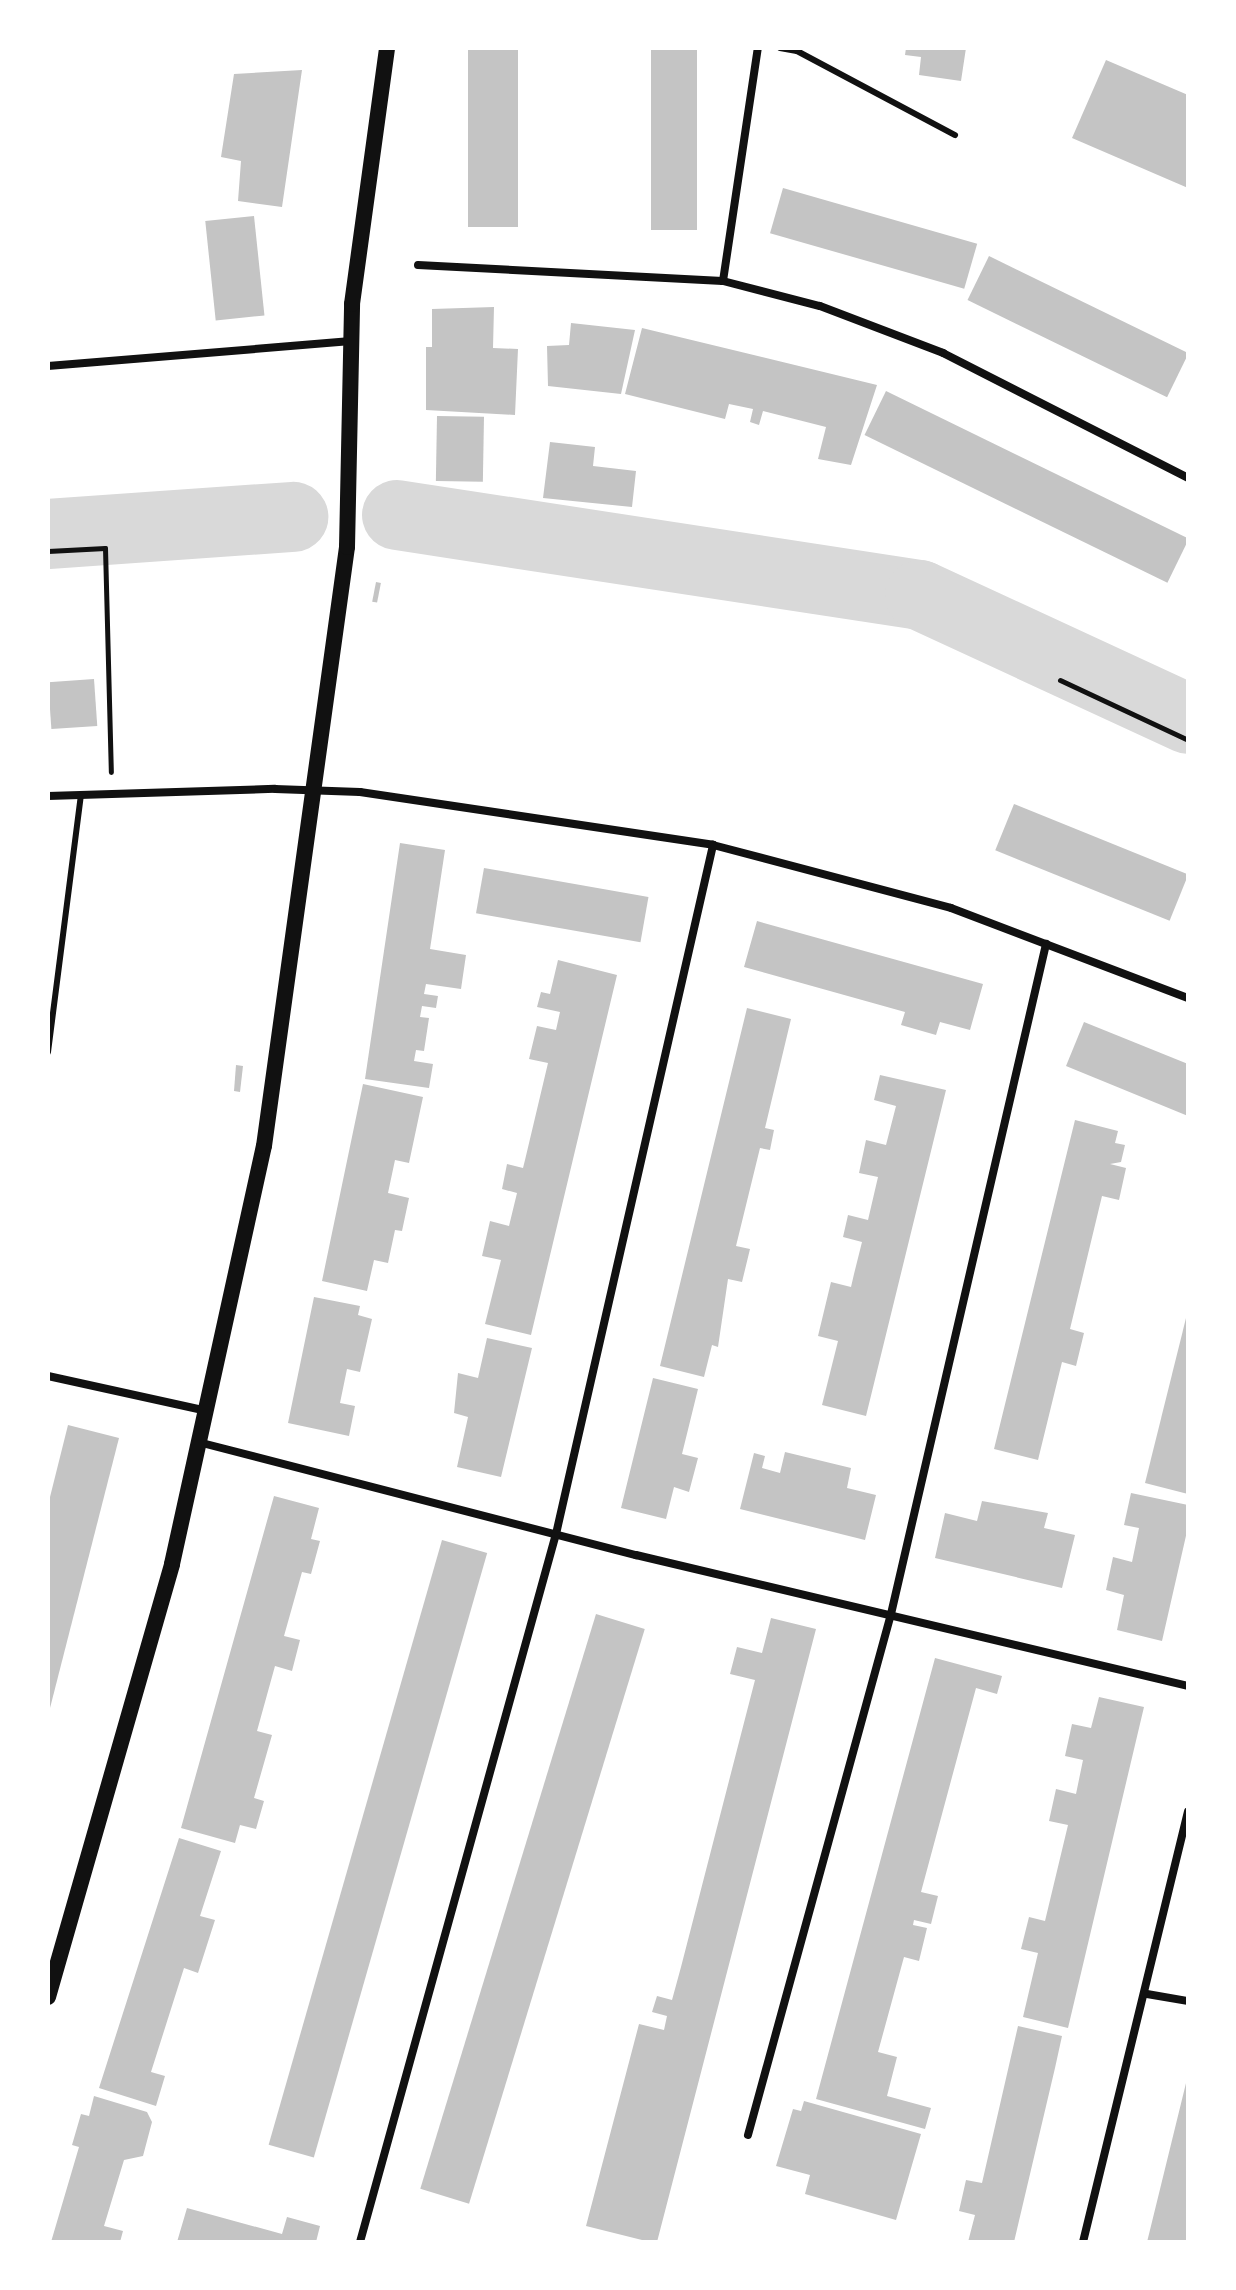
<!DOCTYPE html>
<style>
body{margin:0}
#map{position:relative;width:1236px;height:2290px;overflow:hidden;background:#fff;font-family:"Space Grotesk",sans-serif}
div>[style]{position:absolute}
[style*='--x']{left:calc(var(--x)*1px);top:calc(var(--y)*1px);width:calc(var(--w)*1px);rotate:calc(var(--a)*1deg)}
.river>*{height:70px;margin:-35px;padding:0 35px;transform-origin:35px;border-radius:35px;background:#d9d9d9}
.building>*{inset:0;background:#c4c4c4;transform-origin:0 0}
.path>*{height:5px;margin:-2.5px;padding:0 2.5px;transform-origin:2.5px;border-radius:2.5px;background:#111}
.service>*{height:6px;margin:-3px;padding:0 3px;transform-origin:3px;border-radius:3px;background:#111}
.minor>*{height:8px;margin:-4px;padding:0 4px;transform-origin:4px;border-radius:4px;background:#111}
.secondary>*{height:16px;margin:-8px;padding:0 8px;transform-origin:8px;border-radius:8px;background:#111}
span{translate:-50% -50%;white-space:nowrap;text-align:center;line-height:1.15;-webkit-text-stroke:6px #fff;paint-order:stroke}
.frame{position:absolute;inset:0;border:50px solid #fff;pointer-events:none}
</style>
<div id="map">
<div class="river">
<i style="--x:397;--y:515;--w:529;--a:8.7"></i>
<i style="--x:920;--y:595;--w:295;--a:24.8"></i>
<i style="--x:48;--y:534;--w:246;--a:-4"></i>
</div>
<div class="building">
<i style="left:468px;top:48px;width:50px;height:179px"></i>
<i style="left:651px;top:48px;width:46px;height:182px"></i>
<i style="clip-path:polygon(906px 48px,966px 48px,961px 81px,919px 75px,921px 57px,905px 55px)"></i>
<i style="clip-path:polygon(1106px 60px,1188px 95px,1188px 188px,1072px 138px)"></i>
<i style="clip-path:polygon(302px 70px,282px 207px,238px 201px,241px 161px,221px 157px,234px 74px)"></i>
<i style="left:783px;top:188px;width:202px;height:47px;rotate:16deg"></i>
<i style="left:254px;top:216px;width:100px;height:49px;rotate:84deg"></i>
<i style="left:989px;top:256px;width:222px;height:49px;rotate:26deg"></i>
<i style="clip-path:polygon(494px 307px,493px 348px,518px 349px,515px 415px,426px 410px,426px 347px,432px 347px,432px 309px)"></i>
<i style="clip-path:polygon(571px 323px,635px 330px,621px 394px,548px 386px,547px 346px,569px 345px)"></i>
<i style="clip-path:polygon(642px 328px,877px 385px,851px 465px,818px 459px,826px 427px,763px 411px,759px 425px,750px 422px,753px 409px,729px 404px,725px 419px,625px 394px)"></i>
<i style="left:886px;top:391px;width:337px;height:49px;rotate:26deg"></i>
<i style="left:437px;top:416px;width:47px;height:65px;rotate:1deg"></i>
<i style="clip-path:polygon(550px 442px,595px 447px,593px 466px,636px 471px,632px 507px,543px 498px)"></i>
<i style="left:376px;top:582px;width:5px;height:20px;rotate:11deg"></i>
<i style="left:94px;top:679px;width:47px;height:46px;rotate:86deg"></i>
<i style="left:1014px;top:804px;width:188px;height:50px;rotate:22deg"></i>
<i style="clip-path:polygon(400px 843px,445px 850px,430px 949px,466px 955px,461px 989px,426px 984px,424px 994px,438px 996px,436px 1008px,422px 1006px,420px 1017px,429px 1018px,424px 1051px,416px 1050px,414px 1061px,433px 1064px,429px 1088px,365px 1079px)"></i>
<i style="left:484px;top:868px;width:167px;height:46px;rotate:10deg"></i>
<i style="clip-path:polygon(757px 921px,983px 984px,970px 1030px,940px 1022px,936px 1035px,901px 1025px,905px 1012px,744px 967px)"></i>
<i style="clip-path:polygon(558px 960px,617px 975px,531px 1335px,485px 1324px,501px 1260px,482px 1256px,490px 1221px,509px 1226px,517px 1193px,502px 1189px,507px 1164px,523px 1168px,525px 1160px,548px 1063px,529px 1059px,537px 1026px,556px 1030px,560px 1012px,537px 1007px,541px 992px,550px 994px)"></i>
<i style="clip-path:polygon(747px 1008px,791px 1019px,765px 1128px,774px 1130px,770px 1150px,760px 1148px,736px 1246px,750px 1249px,742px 1282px,728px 1279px,718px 1347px,712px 1345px,704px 1377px,660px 1366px)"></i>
<i style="clip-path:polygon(1084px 1022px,1188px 1064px,1188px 1116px,1066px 1066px)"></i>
<i style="clip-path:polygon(236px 1065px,243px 1066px,240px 1092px,234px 1091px)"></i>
<i style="clip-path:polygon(880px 1075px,946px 1090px,866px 1416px,822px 1405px,838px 1341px,818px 1336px,831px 1282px,851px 1287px,854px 1274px,862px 1242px,843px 1237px,848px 1215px,868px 1220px,878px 1177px,859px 1173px,866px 1140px,886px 1145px,896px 1106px,874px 1100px)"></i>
<i style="clip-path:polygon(363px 1084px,423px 1097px,409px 1163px,395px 1160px,388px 1193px,409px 1198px,402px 1231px,395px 1230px,388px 1263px,374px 1260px,367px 1291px,322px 1281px)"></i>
<i style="clip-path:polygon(1075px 1120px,1118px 1131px,1115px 1143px,1125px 1145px,1121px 1162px,1110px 1164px,1126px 1168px,1119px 1200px,1102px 1196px,1070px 1329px,1084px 1333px,1076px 1366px,1062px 1362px,1038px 1460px,994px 1449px)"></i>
<i style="clip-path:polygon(314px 1297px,360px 1306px,358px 1315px,372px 1319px,360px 1372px,347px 1369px,340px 1403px,355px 1406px,349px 1436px,288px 1423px)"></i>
<i style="clip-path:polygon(1188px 1310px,1188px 1494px,1145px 1483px)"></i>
<i style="clip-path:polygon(487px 1338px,532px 1348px,501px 1477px,457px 1467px,468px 1417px,454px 1413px,458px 1373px,478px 1378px)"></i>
<i style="clip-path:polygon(653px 1378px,698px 1389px,682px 1454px,698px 1458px,689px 1492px,674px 1487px,666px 1519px,621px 1508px)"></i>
<i style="clip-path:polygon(68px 1425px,119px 1438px,49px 1712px,48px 1505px)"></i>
<i style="clip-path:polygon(785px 1452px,851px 1468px,847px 1488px,876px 1495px,865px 1540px,740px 1509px,754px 1453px,765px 1456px,762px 1468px,780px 1473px)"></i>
<i style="clip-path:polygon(1131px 1493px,1188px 1505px,1188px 1527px,1162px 1641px,1117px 1630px,1124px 1595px,1106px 1590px,1113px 1557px,1132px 1562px,1139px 1528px,1124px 1525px)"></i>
<i style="clip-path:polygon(274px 1496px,319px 1508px,311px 1539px,320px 1541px,311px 1574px,302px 1572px,284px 1636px,300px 1640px,292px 1671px,275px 1666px,257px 1731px,272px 1735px,254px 1798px,264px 1801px,256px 1829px,240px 1825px,235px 1843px,181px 1828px)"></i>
<i style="clip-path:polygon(982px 1501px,1048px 1513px,1044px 1528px,1075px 1535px,1062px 1588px,935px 1558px,945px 1513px,977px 1521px)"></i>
<i style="left:442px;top:1540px;width:47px;height:629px;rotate:16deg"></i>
<i style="left:596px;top:1614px;width:51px;height:601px;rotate:17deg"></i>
<i style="clip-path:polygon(771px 1618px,816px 1629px,657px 2242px,650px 2242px,586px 2226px,639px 2024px,664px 2030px,667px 2016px,652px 2012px,657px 1996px,672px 2000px,681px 1967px,755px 1680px,730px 1674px,737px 1647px,762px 1653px)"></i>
<i style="clip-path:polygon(935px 1658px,1002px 1676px,997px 1694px,976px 1688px,921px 1892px,938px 1896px,931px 1924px,914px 1920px,913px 1925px,927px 1928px,919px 1961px,904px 1957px,878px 2052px,897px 2057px,887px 2096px,931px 2108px,925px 2129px,816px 2099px)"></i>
<i style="clip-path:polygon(1099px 1697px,1144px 1707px,1068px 2028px,1023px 2017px,1038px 1953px,1021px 1949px,1029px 1917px,1045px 1921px,1068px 1825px,1049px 1821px,1056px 1789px,1076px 1794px,1083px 1760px,1065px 1756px,1072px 1724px,1091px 1728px)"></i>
<i style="clip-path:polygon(179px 1838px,221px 1851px,200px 1916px,215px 1920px,198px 1973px,184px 1968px,151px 2072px,165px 2076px,156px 2106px,99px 2088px)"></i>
<i style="clip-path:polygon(1018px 2026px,1062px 2036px,1055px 2068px,1014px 2242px,968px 2242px,975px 2215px,959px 2211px,966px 2180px,982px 2183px)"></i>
<i style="clip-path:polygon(1187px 2079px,1188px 2242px,1147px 2242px,1149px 2234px)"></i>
<i style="clip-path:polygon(94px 2096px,147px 2112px,152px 2122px,143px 2156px,124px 2160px,104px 2226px,123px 2231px,120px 2242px,51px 2242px,79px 2147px,72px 2145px,81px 2114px,89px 2116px)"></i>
<i style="clip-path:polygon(804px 2101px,921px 2134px,896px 2220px,805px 2194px,810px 2175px,776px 2166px,793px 2109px,801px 2111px)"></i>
<i style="clip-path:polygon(187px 2208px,282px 2234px,287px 2217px,320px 2226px,316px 2242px,177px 2242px)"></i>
</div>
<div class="path">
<i style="--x:48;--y:551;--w:57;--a:-3"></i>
<i style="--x:105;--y:548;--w:224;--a:88.5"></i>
<i style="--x:1060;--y:680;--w:141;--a:25.1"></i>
</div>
<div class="service">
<i style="--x:780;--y:48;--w:17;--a:10"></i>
<i style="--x:797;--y:51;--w:179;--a:28"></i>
<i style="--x:48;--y:1052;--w:259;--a:-82.7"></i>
</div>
<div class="minor">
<i style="--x:418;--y:265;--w:305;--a:3"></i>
<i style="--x:723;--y:281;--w:100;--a:14.5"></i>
<i style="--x:820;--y:306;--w:132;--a:20.9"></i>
<i style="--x:943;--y:353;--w:275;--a:27"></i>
<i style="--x:723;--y:281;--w:236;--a:-81.5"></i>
<i style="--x:48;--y:366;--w:304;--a:-4.7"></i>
<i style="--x:48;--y:796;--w:227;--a:-1.8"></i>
<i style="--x:275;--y:789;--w:85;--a:2"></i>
<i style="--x:360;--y:792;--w:357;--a:8.5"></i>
<i style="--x:713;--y:845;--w:246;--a:14.8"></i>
<i style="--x:951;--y:908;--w:254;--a:20.8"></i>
<i style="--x:48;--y:1376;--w:163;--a:12.4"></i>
<i style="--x:202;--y:1443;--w:448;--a:14.5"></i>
<i style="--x:636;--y:1555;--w:567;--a:13.35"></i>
<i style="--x:1147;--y:1994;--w:42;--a:9.7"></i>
<i style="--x:748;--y:2135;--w:540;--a:-74.65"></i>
<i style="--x:891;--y:1614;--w:688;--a:-76.97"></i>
<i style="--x:360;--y:2242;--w:735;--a:-74.53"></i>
<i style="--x:556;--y:1534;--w:707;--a:-77.16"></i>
<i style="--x:1083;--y:2242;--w:443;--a:-76.3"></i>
</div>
<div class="secondary">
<i style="--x:48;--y:1997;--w:450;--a:-74"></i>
<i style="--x:172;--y:1564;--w:428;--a:-77.6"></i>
<i style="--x:264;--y:1146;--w:605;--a:-82.11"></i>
<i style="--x:347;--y:547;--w:243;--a:-88.8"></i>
<i style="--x:352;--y:304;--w:258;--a:-82.2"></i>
</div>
<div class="frame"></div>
</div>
